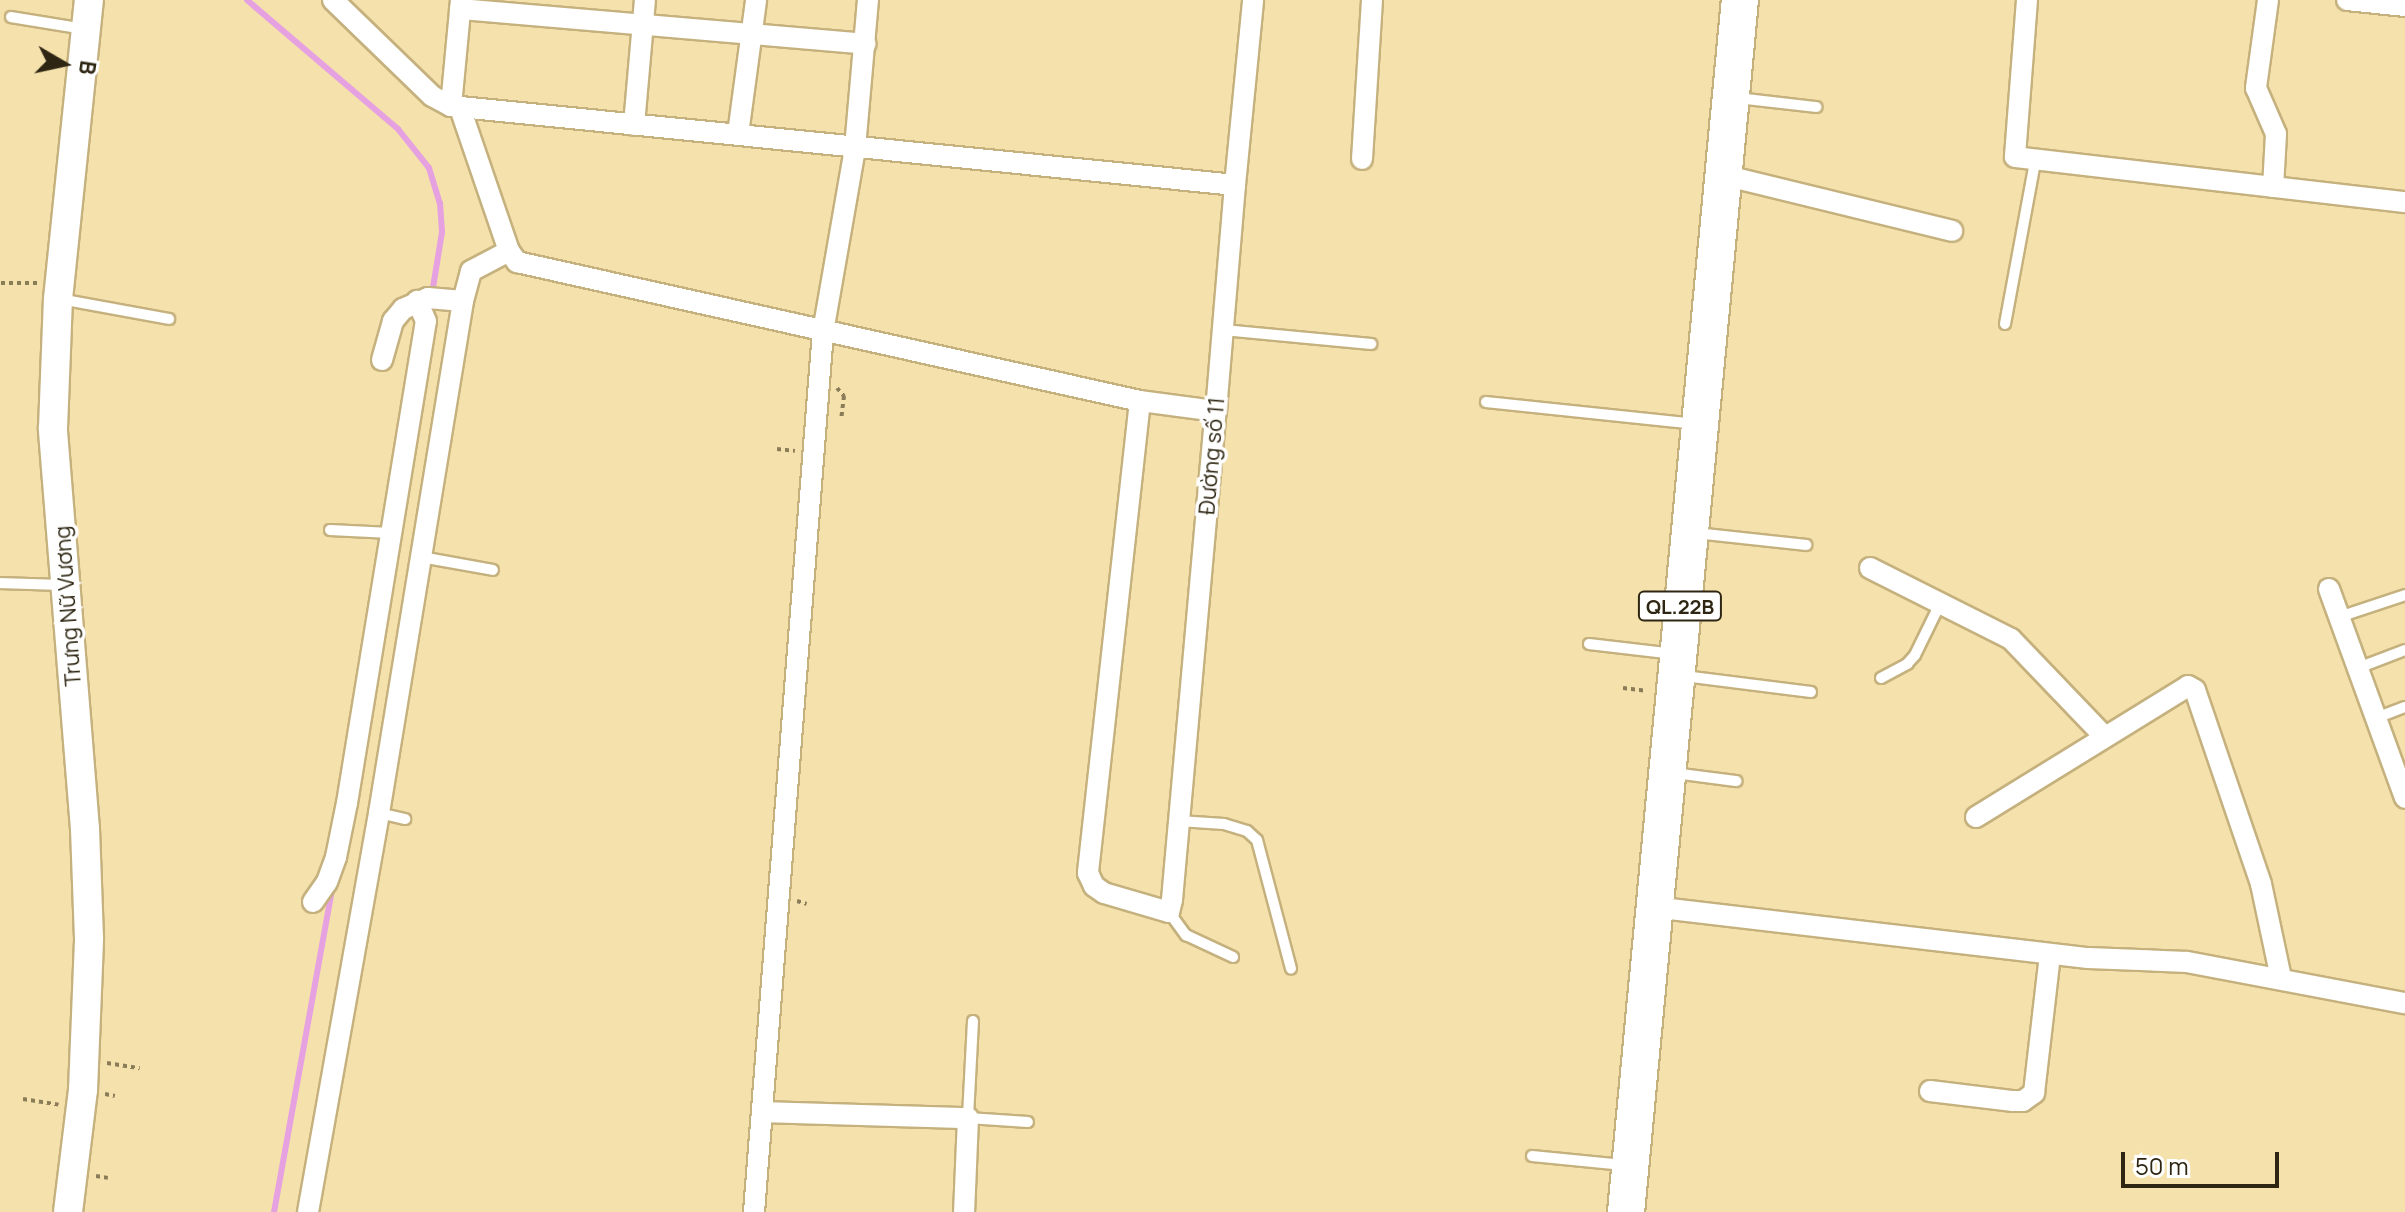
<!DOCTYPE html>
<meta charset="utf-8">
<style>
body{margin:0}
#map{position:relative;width:2405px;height:1212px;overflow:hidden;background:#f5e1ac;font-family:Manrope,sans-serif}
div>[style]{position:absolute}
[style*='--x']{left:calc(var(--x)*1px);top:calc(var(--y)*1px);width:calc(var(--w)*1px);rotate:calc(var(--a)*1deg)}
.stream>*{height:6px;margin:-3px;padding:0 3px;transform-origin:3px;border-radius:3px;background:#e6a1e1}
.path>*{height:4px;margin-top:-2px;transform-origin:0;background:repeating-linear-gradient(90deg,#8a7c59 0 4px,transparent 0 8px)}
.roads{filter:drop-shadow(2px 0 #c5b17e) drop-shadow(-2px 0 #c5b17e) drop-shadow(0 2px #c5b17e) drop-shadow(0 -2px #c5b17e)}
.lane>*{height:10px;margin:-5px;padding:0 5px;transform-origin:5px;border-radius:5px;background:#fff}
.street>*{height:20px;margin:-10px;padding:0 10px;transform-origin:10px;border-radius:10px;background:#fff}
.secondary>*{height:28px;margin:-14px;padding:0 14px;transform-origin:14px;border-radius:14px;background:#fff}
.highway>*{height:36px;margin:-18px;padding:0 18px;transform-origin:18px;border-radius:18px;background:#fff}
span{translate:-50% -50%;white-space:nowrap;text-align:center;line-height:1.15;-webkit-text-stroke:7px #fff;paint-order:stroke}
.shield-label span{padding:2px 6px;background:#fff;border:2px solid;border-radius:6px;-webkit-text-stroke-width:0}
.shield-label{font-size:20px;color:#2e2612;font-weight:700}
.street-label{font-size:22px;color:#2e2612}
.north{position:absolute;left:24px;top:24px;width:80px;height:80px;-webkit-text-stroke:6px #fff;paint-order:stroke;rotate:99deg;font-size:22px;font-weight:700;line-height:32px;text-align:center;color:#2e2612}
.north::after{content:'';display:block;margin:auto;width:28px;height:36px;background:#2e2612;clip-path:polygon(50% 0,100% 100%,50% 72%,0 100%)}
.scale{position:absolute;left:2121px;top:1152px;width:158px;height:36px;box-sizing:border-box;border:4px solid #2e2612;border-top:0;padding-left:10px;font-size:24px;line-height:28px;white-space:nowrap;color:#2e2612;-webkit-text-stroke:6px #fff;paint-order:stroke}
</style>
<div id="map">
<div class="stream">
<i style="--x:247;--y:0;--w:199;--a:40.5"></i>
<i style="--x:398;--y:129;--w:50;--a:51.5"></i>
<i style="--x:429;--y:168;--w:37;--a:73"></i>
<i style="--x:440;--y:203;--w:29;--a:86"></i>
<i style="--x:442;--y:232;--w:63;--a:99.2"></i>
<i style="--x:274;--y:1212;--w:328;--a:-79.8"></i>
</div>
<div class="path">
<i style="--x:1;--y:283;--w:36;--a:0"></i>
<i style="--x:837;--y:388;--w:11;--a:49"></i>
<i style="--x:844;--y:396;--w:23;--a:97"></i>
<i style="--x:777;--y:449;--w:18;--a:6"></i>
<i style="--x:1623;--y:688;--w:23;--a:7"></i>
<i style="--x:797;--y:901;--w:10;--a:17"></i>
<i style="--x:107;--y:1063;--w:33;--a:9"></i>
<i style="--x:105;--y:1094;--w:10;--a:11"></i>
<i style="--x:23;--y:1099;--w:36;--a:9"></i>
<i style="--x:96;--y:1176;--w:12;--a:9"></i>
</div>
<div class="roads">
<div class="lane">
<i style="--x:11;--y:17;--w:74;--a:9.3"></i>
<i style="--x:1738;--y:98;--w:79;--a:6.6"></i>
<i style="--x:60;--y:299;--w:111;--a:10.4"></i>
<i style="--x:2005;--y:324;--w:165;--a:-79.5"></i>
<i style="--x:1223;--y:330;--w:149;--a:5.4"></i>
<i style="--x:1486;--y:402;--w:211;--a:6"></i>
<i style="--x:330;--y:530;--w:61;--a:2.8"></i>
<i style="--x:1696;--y:533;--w:111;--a:6.2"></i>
<i style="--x:421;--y:557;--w:73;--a:10.2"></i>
<i style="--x:0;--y:583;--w:65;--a:1.8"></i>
<i style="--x:2339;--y:617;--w:70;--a:-18.4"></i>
<i style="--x:1589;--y:644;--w:86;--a:6.7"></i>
<i style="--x:2358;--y:668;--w:50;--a:-21"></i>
<i style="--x:1684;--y:676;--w:128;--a:7.2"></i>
<i style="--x:1881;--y:678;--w:30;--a:-28"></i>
<i style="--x:1907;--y:664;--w:12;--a:-48"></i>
<i style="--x:1915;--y:655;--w:57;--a:-63.9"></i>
<i style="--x:2376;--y:718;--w:31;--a:-21"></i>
<i style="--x:1674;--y:773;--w:63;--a:7.4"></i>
<i style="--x:379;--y:813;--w:27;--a:13"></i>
<i style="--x:1179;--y:821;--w:45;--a:3.8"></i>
<i style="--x:1224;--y:824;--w:24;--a:17"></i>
<i style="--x:1247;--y:831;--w:13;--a:42"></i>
<i style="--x:1257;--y:840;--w:133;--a:75.2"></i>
<i style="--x:1169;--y:912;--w:29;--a:54"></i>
<i style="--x:1186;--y:935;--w:52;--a:25.1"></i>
<i style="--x:973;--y:1021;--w:97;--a:93"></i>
<i style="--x:968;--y:1118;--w:60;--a:3.8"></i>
<i style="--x:1532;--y:1156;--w:92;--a:5.6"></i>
</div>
<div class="street">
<i style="--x:333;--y:0;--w:138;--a:44.1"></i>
<i style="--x:432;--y:96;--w:21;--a:28"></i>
<i style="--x:451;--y:106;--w:788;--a:5.75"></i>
<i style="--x:2027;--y:0;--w:157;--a:94.4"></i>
<i style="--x:2015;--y:157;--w:393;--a:6.6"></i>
<i style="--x:2268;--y:0;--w:89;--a:97.8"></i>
<i style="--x:2256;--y:88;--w:50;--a:66.5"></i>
<i style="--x:2276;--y:134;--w:53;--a:93.2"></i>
<i style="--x:2347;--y:0;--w:58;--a:5.9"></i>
<i style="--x:460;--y:9;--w:407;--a:4.9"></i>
<i style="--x:451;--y:106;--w:106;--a:-84.6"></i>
<i style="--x:460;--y:108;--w:151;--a:71.1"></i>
<i style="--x:509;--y:251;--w:14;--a:54"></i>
<i style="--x:517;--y:262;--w:638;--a:12.58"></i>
<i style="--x:634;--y:125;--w:125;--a:-85"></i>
<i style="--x:738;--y:134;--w:135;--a:-82.3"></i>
<i style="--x:1362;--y:159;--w:159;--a:-86.4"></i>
<i style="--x:1723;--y:175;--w:236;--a:13.7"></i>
<i style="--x:382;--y:360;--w:41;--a:-74.2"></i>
<i style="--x:393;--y:321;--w:16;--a:-50"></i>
<i style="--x:403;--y:309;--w:27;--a:-24"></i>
<i style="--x:428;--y:298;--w:35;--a:5"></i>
<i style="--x:1216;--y:411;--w:77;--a:-172.5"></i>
<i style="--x:1140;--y:401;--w:475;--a:96.3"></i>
<i style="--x:1088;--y:873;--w:14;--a:65"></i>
<i style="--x:1094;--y:886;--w:12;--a:35"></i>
<i style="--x:1104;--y:893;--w:68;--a:16.3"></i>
<i style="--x:1169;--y:912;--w:12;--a:-76"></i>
<i style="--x:1172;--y:900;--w:491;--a:-84.9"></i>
<i style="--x:1216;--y:411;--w:227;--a:-85.2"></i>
<i style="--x:1235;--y:185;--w:186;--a:-84.4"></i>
<i style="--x:1870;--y:568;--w:158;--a:26.7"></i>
<i style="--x:2011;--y:639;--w:134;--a:46.2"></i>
<i style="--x:2329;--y:589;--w:222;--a:70"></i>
<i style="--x:1976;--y:817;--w:249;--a:-31.7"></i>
<i style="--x:2188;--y:686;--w:8;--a:30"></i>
<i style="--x:2195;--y:690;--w:205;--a:71.2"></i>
<i style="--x:2261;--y:884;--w:96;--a:78"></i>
<i style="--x:313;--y:902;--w:24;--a:-55"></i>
<i style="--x:327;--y:882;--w:27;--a:-70"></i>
<i style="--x:336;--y:857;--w:55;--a:-78.5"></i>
<i style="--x:347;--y:803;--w:488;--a:-80.7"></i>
<i style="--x:426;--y:321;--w:22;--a:-114"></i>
<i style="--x:1653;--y:907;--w:438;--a:6.7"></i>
<i style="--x:2088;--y:958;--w:99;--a:2.3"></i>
<i style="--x:2187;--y:962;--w:222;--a:10.7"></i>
<i style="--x:1930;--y:1091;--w:84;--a:6.9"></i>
<i style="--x:2013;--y:1101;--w:10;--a:0"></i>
<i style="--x:2023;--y:1101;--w:14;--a:-36"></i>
<i style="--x:2034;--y:1093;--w:139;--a:-83.4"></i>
<i style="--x:762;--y:1112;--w:206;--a:1.7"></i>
<i style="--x:968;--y:1118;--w:94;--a:92.4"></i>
<i style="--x:308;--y:1212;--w:405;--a:-79.9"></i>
<i style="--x:379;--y:813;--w:519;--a:-80.68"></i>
<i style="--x:463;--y:301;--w:31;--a:-75"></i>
<i style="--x:471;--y:271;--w:43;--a:-27.8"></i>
<i style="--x:754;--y:1212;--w:883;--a:-85.52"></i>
<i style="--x:823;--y:332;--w:187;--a:-80.1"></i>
<i style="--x:855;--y:148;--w:149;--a:-85"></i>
</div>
<div class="secondary">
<i style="--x:68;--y:1212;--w:123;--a:-83"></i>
<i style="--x:83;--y:1090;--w:152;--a:-87.7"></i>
<i style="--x:89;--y:938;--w:109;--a:-92.1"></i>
<i style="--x:85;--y:829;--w:402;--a:-94.6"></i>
<i style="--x:53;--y:428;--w:129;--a:-87.8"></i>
<i style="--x:58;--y:299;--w:301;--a:-84.1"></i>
</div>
<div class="highway">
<i style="--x:1626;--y:1212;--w:1217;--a:-84.63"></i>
</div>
</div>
<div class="shield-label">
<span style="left:1680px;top:606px">QL.22B</span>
</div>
<div class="street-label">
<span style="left:1212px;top:456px;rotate:-85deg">Đường số 11</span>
<span style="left:68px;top:606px;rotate:-94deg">Trưng Nữ Vương</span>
</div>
<div class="north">B</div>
<div class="scale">50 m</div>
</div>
